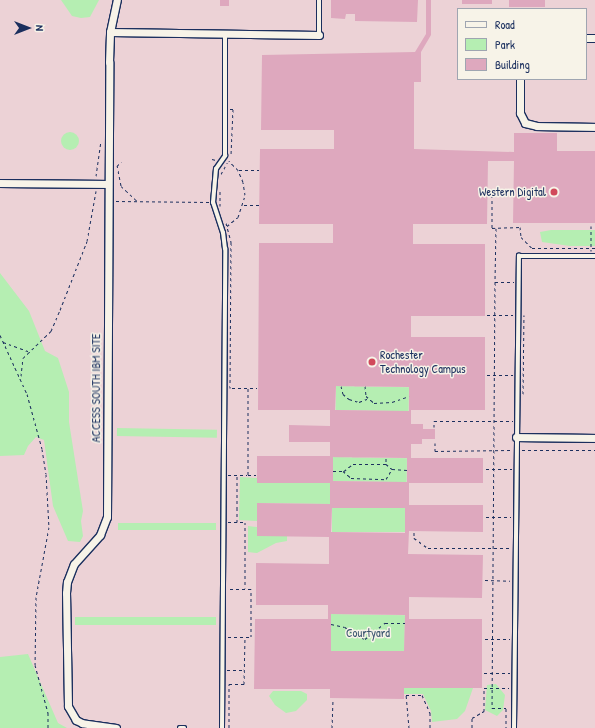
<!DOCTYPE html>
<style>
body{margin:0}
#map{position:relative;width:595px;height:728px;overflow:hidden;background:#f2e4e0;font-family:"Patrick Hand",sans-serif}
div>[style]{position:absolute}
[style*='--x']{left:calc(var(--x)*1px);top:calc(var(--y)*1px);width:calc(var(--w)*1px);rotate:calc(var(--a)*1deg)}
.built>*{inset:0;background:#ecd2d6}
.green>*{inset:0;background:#b5eeb2;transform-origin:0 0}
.round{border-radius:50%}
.building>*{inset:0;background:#dea8be;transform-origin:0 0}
.path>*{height:1px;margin-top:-0.5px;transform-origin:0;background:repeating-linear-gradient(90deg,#1b2f5e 0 3px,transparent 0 6px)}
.roads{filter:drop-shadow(1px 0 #1b2f5e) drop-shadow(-1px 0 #1b2f5e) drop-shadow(0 1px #1b2f5e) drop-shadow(0 -1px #1b2f5e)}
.lane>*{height:3.5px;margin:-1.75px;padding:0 1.75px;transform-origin:1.75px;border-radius:1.75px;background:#f7f3e8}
.street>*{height:7px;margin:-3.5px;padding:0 3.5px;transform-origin:3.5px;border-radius:3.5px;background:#f7f3e8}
.dots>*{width:11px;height:11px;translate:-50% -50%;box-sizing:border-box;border:2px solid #f7f3e8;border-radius:50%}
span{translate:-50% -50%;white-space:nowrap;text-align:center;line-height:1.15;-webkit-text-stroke:3px #f7f3e8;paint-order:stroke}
.poi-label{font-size:12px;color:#1b2f5e}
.right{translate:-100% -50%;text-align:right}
.left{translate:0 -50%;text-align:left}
.street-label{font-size:12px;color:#1b2f5e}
.park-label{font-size:12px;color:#3a556f}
.legend{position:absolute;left:457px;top:8px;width:130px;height:72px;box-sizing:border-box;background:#f7f3e8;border:1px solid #9fa5b1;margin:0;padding:5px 7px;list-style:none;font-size:12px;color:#1b2f5e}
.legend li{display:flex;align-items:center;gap:8px;height:20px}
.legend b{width:20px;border:1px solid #9fa5b1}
.north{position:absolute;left:8px;top:8px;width:40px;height:40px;-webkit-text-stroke:3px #f7f3e8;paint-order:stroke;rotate:90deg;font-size:11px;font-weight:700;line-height:16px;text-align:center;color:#1b2f5e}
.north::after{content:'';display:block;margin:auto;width:14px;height:18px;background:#1b2f5e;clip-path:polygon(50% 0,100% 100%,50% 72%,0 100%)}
</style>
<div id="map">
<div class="built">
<i style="clip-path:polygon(evenodd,0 0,595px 0,595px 728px,0 728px,0 0,458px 9px,586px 9px,586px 79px,458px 79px,458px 9px)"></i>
</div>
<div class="green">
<i style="clip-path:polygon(61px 0,99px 0,90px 17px,81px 18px,72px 16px)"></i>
<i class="round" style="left:61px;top:132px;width:18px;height:18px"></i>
<i style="clip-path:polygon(551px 230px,595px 230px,595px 246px,570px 246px,542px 242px,540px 232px)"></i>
<i style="clip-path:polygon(0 273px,29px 311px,45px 351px,58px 358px,69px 392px,69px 422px,83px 511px,81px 521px,83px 536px,80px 542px,68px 541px,53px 506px,44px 440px,36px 437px,28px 446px,24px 455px,0 456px)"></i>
<i style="left:336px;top:386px;width:73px;height:24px;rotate:1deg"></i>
<i style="left:117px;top:428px;width:100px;height:8px;rotate:1deg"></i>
<i style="left:333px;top:457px;width:74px;height:24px;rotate:1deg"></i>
<i style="clip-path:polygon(240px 477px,257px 478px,258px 483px,330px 483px,330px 504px,257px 503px,257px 521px,239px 520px)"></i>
<i style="left:332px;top:508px;width:73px;height:24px"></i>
<i style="left:118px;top:523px;width:98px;height:7px"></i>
<i style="clip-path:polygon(248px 526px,257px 527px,257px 536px,287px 536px,287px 541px,276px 543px,257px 553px,248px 552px)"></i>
<i style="left:331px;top:614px;width:74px;height:37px;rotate:1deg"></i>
<i style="left:75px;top:617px;width:141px;height:8px"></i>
<i style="clip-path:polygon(28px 654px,58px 723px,67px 728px,0 728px,0 657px)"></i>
<i style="clip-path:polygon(496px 684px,505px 695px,503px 710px,497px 716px,485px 710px,487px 685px)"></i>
<i style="clip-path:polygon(404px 688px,473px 688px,465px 711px,457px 719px,432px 722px,431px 711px,423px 694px,404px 694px)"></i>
<i style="clip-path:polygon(273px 691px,301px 691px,307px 694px,307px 700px,296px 711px,286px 713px,275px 705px,269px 696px)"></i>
</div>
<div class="building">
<i style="left:220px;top:0;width:9px;height:6px"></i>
<i style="clip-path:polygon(331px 0,418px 0,417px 22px,355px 21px,355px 14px,346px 14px,345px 19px,331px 18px)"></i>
<i style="clip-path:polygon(evenodd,426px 0,431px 0,431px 35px,421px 52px,421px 82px,414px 82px,414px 149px,514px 152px,514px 133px,557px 133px,557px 151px,595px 151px,595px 223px,513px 223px,514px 161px,488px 161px,487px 224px,413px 224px,413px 244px,485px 244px,485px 316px,411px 316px,411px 337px,485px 337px,485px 410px,411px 410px,411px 424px,423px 424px,423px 429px,435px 429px,435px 439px,422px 439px,422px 444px,411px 444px,411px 458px,483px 458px,483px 483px,409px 483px,409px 505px,483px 505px,483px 532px,409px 531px,408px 554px,483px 555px,482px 598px,409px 597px,409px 619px,482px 619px,482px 688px,404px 688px,404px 699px,330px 698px,330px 689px,254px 689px,255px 619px,328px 619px,328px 605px,256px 605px,256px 563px,329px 564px,329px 537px,257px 536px,257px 503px,330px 504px,330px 483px,257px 483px,257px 456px,330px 456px,330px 442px,289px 442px,289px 425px,330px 426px,330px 410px,258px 410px,259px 243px,333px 243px,333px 224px,259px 224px,260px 149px,334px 149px,334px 130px,261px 130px,262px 55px,415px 52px,426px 34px,426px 0,336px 386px,409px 387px,409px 411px,335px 410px,336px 386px,426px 0,333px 457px,407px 458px,407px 482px,333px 481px,333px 457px,426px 0,332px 508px,405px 508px,405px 533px,331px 532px,332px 508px,426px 0,331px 614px,405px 615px,404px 651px,331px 651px,331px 614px)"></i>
<i style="left:462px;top:0;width:30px;height:4px"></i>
<i style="left:509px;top:0;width:36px;height:7px"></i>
</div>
<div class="path">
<i style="--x:230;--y:109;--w:3;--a:0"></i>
<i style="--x:233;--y:109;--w:45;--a:92.5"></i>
<i style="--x:212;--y:159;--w:4;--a:14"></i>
<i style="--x:117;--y:165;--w:21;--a:79"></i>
<i style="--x:121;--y:186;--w:22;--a:43"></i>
<i style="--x:117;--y:166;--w:6;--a:-45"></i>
<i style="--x:239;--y:170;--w:20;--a:0"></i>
<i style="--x:221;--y:174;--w:13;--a:-61"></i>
<i style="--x:96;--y:176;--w:34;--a:-82"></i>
<i style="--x:487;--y:189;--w:5;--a:0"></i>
<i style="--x:492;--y:189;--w:39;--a:90"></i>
<i style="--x:492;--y:228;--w:28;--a:-2"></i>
<i style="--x:520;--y:227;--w:10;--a:84"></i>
<i style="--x:521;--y:237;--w:16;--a:45"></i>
<i style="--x:532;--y:248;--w:63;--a:0"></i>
<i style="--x:220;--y:191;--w:15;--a:90"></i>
<i style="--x:116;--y:201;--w:93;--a:0.6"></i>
<i style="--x:244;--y:205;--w:15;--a:0"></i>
<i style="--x:226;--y:223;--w:20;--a:75"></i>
<i style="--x:231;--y:242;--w:146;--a:90.4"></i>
<i style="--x:227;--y:226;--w:14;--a:-39"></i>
<i style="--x:238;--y:217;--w:23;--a:-72"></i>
<i style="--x:245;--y:195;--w:13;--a:-99"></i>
<i style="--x:243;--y:182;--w:13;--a:-113"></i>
<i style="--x:238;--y:170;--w:13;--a:-135"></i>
<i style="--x:591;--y:226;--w:25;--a:90"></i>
<i style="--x:496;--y:228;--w:54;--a:91.1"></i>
<i style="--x:495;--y:282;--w:19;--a:0"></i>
<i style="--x:495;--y:282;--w:426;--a:90.4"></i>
<i style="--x:492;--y:708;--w:14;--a:0"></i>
<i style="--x:506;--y:708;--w:20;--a:90"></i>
<i style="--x:487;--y:315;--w:26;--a:0"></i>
<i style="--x:0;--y:335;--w:65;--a:65.4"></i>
<i style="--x:27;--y:394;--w:57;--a:74.7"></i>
<i style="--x:42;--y:449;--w:25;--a:81"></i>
<i style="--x:46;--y:474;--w:53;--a:86.8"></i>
<i style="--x:49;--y:527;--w:71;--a:100.5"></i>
<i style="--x:36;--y:597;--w:68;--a:90.8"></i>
<i style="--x:35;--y:665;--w:50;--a:74.8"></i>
<i style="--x:48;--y:713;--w:15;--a:90"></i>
<i style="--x:3;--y:342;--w:27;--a:20"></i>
<i style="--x:487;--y:375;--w:26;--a:0"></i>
<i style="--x:21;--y:376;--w:18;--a:-84"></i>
<i style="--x:23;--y:358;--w:39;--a:-44"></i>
<i style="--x:51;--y:331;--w:23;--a:-67"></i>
<i style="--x:60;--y:310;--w:74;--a:-68.6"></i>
<i style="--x:87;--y:241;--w:51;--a:-79.8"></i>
<i style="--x:341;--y:386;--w:8;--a:76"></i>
<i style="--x:343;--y:394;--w:8;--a:40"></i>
<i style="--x:349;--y:399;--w:10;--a:17"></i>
<i style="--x:359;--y:402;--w:9;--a:-21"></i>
<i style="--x:365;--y:386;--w:10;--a:84"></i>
<i style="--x:366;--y:396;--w:11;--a:41"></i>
<i style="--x:374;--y:403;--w:18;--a:-3"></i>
<i style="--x:392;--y:402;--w:18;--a:-19"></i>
<i style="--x:232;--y:388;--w:25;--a:0"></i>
<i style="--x:248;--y:388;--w:87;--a:90"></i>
<i style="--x:248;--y:475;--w:8;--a:0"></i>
<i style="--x:523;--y:394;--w:79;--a:-89.3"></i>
<i style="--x:434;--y:427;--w:6;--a:-90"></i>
<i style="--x:434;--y:421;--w:79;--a:0"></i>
<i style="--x:435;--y:443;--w:8;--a:90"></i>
<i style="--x:435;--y:451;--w:77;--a:-0.7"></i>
<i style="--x:522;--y:450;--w:73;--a:0"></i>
<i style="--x:386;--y:458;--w:6;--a:90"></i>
<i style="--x:386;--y:464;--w:8;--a:40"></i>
<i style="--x:392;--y:469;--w:15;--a:4"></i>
<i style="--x:486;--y:469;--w:26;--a:0"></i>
<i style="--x:333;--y:471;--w:10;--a:0"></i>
<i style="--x:343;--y:471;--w:11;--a:41"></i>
<i style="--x:351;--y:478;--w:35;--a:2"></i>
<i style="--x:386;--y:479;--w:12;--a:-59"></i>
<i style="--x:344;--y:471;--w:11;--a:-38"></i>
<i style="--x:353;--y:464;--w:33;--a:0"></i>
<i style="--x:228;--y:475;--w:19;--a:0"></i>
<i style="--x:486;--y:517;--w:25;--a:0"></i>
<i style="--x:228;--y:522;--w:17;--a:0"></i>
<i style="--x:245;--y:522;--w:66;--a:90"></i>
<i style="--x:237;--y:522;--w:47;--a:-90"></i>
<i style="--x:414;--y:532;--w:6;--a:90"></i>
<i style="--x:414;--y:538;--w:17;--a:36"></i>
<i style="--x:428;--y:548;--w:82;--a:0"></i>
<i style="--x:485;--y:580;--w:25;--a:2"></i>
<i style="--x:331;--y:624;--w:14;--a:12"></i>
<i style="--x:345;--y:627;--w:14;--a:39"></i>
<i style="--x:356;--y:636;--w:9;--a:18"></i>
<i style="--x:365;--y:639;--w:26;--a:-39"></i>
<i style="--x:385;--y:623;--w:20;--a:0"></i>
<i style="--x:228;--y:637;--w:23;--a:0"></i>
<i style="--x:251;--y:637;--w:48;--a:-90"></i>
<i style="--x:251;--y:589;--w:22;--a:180"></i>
<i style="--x:485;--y:639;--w:25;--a:0"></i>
<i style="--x:227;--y:670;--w:17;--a:0"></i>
<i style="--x:484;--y:673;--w:26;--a:0"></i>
<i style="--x:229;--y:728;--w:44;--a:-90"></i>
<i style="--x:229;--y:684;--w:15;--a:0"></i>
<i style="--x:244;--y:684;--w:47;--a:-88.8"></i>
<i style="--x:332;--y:728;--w:29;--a:-88"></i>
<i style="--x:409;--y:728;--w:33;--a:-95"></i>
<i style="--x:406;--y:695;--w:16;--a:0"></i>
<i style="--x:422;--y:695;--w:20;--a:66"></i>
<i style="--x:430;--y:713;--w:15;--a:90"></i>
<i style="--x:472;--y:728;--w:10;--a:-90"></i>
<i style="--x:472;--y:718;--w:14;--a:-30"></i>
<i style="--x:484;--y:711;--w:23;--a:-90"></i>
<i style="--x:484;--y:688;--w:25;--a:0"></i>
</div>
<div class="roads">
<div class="lane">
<i style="--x:319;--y:35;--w:35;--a:-90"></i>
<i style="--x:180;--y:728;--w:4;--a:0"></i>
<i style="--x:222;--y:728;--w:479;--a:-89.6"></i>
<i style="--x:225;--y:249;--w:16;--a:-97"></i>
<i style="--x:223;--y:233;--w:32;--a:-108"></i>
<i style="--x:213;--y:203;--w:34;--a:-85"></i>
<i style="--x:216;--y:169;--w:16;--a:-55"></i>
<i style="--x:225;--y:156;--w:121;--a:-90"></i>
<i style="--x:514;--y:728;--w:472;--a:-89.4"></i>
<i style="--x:519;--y:256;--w:76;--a:0"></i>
</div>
<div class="street">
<i style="--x:110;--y:32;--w:209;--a:0.8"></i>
<i style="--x:586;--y:38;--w:9;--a:0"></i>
<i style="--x:520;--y:79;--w:34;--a:90"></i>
<i style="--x:520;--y:113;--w:11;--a:63"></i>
<i style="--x:525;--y:123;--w:12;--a:14"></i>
<i style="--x:537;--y:126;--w:58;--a:1"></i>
<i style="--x:0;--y:183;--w:107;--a:0.5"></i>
<i style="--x:516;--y:437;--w:79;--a:0.7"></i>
<i style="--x:116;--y:728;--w:34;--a:-172"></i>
<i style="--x:82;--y:723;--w:7;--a:-153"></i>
<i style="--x:76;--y:720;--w:16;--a:-120"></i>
<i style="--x:68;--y:706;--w:113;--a:-91"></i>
<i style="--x:66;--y:593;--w:11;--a:-85"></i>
<i style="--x:67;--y:582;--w:19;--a:-69"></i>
<i style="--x:74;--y:564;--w:39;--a:-48"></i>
<i style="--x:100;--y:535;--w:19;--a:-69"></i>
<i style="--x:107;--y:517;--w:455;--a:-89.7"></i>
<i style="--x:109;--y:62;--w:30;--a:-88"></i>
<i style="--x:110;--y:32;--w:33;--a:-78"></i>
</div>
</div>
<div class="dots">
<i style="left:554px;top:192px;background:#d1495b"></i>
<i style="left:372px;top:362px;background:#d1495b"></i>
</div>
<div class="poi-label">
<span class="right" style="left:546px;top:192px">Western Digital</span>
<span class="left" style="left:380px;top:362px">Rochester<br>Technology Campus</span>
</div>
<div class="street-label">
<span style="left:96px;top:388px;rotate:-90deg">ACCESS SOUTH IBM SITE</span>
</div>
<div class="park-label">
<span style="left:368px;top:633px">Courtyard</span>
</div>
<ul class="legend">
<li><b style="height:5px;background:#f7f3e8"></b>Road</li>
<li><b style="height:11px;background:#b5eeb2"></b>Park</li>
<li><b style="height:11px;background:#dea8be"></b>Building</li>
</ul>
<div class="north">N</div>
</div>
